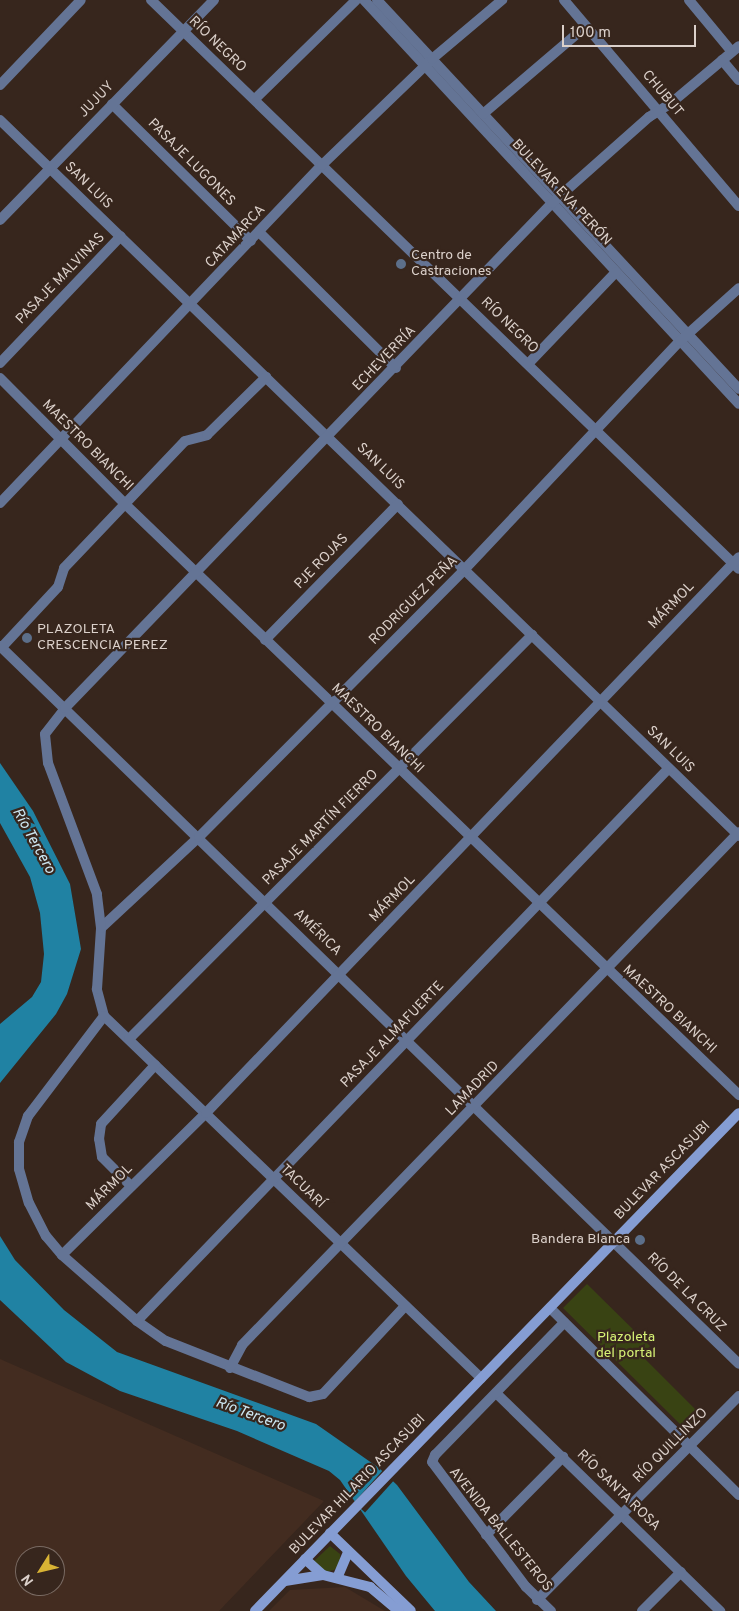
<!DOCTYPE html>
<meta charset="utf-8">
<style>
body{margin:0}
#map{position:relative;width:739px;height:1611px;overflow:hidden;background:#37261d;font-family:Overpass,sans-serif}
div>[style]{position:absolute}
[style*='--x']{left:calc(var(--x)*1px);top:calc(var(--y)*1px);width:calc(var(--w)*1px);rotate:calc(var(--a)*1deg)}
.built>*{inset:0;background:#432c20}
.green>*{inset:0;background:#394313}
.water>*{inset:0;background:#2082a3}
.pier>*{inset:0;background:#37261d;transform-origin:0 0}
.street>*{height:10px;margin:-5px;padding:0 5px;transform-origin:5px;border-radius:5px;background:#647495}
.secondary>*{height:10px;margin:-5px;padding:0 5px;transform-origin:5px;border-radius:5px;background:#859dd3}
.dots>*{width:14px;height:14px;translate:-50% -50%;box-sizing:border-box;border:2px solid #37261d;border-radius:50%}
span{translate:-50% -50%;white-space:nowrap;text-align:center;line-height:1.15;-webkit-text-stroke:4.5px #37261d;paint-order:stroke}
.street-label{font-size:14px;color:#dbd0ca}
.poi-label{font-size:14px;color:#dbd0ca}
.left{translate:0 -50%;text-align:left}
.right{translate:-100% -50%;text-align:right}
.park-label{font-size:14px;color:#d7f376}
.water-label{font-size:15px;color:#cde7f2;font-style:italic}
.north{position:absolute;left:15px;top:1546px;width:50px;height:50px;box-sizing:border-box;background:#37261d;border:1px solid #796a62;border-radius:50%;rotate:234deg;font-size:14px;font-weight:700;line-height:20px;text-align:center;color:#dbd0ca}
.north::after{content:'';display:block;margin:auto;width:18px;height:22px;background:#d9b334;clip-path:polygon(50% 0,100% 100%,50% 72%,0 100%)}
.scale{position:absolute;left:562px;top:25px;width:134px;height:22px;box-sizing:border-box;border:2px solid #dbd0ca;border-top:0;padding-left:6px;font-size:15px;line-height:18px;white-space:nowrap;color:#dbd0ca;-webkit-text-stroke:4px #37261d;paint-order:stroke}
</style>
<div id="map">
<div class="built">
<i style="clip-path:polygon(evenodd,0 1359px,324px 1501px,219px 1611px,0 1611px,0 1359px,25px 1556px,55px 1556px,55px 1586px,25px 1586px,25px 1556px)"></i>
<i style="clip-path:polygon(345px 1587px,385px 1611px,269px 1611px,290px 1590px)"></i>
</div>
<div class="green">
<i style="clip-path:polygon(587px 1284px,650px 1346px,642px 1356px,703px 1417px,688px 1432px,563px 1308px)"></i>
<i style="clip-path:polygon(330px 1546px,340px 1554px,340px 1564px,334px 1570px,326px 1572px,314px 1561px)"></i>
</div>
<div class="water">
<i style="clip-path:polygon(0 763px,33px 811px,70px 884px,81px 949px,67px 994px,56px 1014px,0 1083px,0 1024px,32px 997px,41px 982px,44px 954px,40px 913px,30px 877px,0 823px)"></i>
<i style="clip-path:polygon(0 1236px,15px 1260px,64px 1310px,117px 1352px,316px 1424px,379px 1468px,397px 1485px,469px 1582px,496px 1611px,435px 1611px,406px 1576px,340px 1480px,329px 1471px,237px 1431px,120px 1391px,66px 1362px,0 1300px)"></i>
</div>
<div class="pier">
<i style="left:384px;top:1469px;width:15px;height:45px;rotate:42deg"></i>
</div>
<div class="street">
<i style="--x:151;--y:0;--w:818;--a:44.06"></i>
<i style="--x:364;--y:0;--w:551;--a:47.13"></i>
<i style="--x:377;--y:0;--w:531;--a:47.06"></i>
<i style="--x:564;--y:0;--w:270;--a:49.7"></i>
<i style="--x:689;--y:0;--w:67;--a:50.4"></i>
<i style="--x:722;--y:60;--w:26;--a:50"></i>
<i style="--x:0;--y:85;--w:117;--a:-46.4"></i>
<i style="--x:255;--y:99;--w:141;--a:-44.4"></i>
<i style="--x:112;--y:104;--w:195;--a:44.6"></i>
<i style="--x:483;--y:114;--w:135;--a:-40.5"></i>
<i style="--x:0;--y:120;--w:1029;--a:44.09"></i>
<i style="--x:0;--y:220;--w:307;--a:-45.8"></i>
<i style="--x:259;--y:232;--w:193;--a:44.8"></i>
<i style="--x:0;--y:363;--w:175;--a:-46.4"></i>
<i style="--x:528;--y:364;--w:127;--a:-46.3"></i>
<i style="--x:0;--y:378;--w:176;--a:45.2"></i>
<i style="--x:124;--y:503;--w:854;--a:43.91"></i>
<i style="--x:0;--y:503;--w:467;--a:-46.4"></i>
<i style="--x:322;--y:165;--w:153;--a:-43.9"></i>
<i style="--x:432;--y:59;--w:92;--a:-40.1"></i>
<i style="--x:265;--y:640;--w:190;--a:-45.6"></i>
<i style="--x:0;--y:646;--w:1030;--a:44.17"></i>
<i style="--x:2;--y:647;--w:82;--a:-47"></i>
<i style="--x:58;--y:587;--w:20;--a:-72"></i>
<i style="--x:64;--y:568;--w:175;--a:-46.4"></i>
<i style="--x:185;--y:441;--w:23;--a:-15"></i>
<i style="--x:207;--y:435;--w:83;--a:-44.5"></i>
<i style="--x:101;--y:928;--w:134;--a:-42.9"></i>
<i style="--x:199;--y:837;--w:376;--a:-45.2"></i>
<i style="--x:464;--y:570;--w:315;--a:-46.7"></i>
<i style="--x:680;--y:341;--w:79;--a:-41.9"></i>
<i style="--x:104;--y:1016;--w:28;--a:-105"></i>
<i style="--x:97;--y:989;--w:61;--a:-86.2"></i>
<i style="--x:101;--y:928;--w:34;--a:-97"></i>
<i style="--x:97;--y:894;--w:140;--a:-110.5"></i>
<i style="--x:48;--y:763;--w:29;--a:-96"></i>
<i style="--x:45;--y:734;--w:33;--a:-52"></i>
<i style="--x:65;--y:708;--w:702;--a:-46.04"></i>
<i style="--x:552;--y:203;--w:130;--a:-41.6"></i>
<i style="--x:649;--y:117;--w:25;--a:-32"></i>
<i style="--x:670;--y:104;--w:90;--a:-40"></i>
<i style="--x:104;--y:1016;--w:126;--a:127.2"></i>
<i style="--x:28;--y:1116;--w:28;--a:109"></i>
<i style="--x:19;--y:1142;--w:27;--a:90"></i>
<i style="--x:19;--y:1169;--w:35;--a:74"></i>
<i style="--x:29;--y:1203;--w:37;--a:63"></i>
<i style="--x:46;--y:1236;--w:25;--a:50"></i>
<i style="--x:62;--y:1255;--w:100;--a:41.3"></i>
<i style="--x:137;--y:1321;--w:35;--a:35"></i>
<i style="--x:166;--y:1341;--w:154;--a:21.4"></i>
<i style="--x:309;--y:1397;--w:14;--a:-12"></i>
<i style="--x:323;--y:1394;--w:120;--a:-47"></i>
<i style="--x:104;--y:1016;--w:523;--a:43.84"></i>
<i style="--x:129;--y:1039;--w:571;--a:-45.07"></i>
<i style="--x:131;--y:1186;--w:41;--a:-135"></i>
<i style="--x:102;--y:1157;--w:18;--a:-99"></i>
<i style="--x:99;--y:1139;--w:15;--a:-82"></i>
<i style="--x:101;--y:1124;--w:80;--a:-47.5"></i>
<i style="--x:62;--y:1255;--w:202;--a:-44.6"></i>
<i style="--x:206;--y:1113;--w:770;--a:-46.21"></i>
<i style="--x:550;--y:1308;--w:266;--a:44.7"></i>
<i style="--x:137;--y:1321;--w:767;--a:-46.11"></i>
<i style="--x:230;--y:1368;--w:26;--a:-62"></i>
<i style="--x:242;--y:1345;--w:714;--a:-45.91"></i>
<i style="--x:496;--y:1393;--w:313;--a:44.2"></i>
<i style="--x:486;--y:1535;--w:110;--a:-45.4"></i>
<i style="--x:537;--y:1600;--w:287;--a:-45.3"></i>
<i style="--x:551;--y:1611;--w:35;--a:-136"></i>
<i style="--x:526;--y:1587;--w:156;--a:-126.9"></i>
<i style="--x:432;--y:1462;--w:8;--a:-67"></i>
<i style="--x:435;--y:1455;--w:185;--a:-45.7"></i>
<i style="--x:642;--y:1611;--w:55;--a:-45"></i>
</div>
<div class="secondary">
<i style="--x:330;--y:1533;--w:112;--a:43.9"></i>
<i style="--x:305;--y:1559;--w:24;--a:42"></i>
<i style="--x:323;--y:1575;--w:49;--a:14.3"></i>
<i style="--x:370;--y:1587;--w:38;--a:40"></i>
<i style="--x:338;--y:1576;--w:26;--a:-67"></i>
<i style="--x:285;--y:1581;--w:38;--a:-9"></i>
<i style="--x:255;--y:1611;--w:694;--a:-45.82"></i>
</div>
<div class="dots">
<i style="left:401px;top:264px;background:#5c6f8a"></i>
<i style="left:27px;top:638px;background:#5c6f8a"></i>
<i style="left:640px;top:1240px;background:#5c6f8a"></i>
</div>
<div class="street-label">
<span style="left:217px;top:45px;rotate:44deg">RÍO NEGRO</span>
<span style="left:662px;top:94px;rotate:50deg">CHUBUT</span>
<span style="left:97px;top:100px;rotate:-46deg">JUJUY</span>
<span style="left:191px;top:163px;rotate:45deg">PASAJE LUGONES</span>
<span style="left:88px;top:186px;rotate:44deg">SAN LUIS</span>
<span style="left:561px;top:193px;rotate:47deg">BULEVAR EVA PERÓN</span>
<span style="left:236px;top:237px;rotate:-47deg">CATAMARCA</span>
<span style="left:61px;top:279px;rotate:-46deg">PASAJE MALVINAS</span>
<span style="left:509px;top:326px;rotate:44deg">RÍO NEGRO</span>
<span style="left:385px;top:359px;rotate:-46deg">ECHEVERRÍA</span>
<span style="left:87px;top:446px;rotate:45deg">MAESTRO BIANCHI</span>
<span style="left:380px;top:467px;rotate:44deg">SAN LUIS</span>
<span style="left:322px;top:562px;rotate:-46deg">PJE ROJAS</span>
<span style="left:414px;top:601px;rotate:-45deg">RODRIGUEZ PEÑA</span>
<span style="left:672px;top:606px;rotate:-46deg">MÁRMOL</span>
<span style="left:377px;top:729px;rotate:44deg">MAESTRO BIANCHI</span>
<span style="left:670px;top:750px;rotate:44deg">SAN LUIS</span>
<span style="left:321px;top:828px;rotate:-45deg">PASAJE MARTÍN FIERRO</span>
<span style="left:393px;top:899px;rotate:-46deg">MÁRMOL</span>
<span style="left:317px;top:933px;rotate:44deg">AMÉRICA</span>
<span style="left:669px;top:1010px;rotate:43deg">MAESTRO BIANCHI</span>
<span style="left:393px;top:1035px;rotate:-46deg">PASAJE ALMAFUERTE</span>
<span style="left:473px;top:1089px;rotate:-46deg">LAMADRID</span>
<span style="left:663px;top:1171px;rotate:-46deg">BULEVAR ASCASUBI</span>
<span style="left:302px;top:1187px;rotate:44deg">TACUARÍ</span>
<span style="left:110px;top:1188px;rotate:-45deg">MÁRMOL</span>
<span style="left:686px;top:1293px;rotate:45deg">RÍO DE LA CRUZ</span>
<span style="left:671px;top:1446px;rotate:-45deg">RÍO QUILLINZO</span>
<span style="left:358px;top:1485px;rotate:-46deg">BULEVAR HILARIO ASCASUBI</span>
<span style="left:618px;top:1491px;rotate:44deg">RÍO SANTA ROSA</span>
<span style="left:500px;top:1530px;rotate:51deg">AVENIDA BALLESTEROS</span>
</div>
<div class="poi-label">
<span class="left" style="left:411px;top:264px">Centro de<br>Castraciones</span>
<span class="left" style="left:37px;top:638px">PLAZOLETA<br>CRESCENCIA PEREZ</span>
<span class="right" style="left:630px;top:1240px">Bandera Blanca</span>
</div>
<div class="park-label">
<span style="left:626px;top:1346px">Plazoleta<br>del portal</span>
</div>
<div class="water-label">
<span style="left:33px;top:841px;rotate:61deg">Río Tercero</span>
<span style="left:250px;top:1415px;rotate:20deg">Río Tercero</span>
</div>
<div class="north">N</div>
<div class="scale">100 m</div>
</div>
